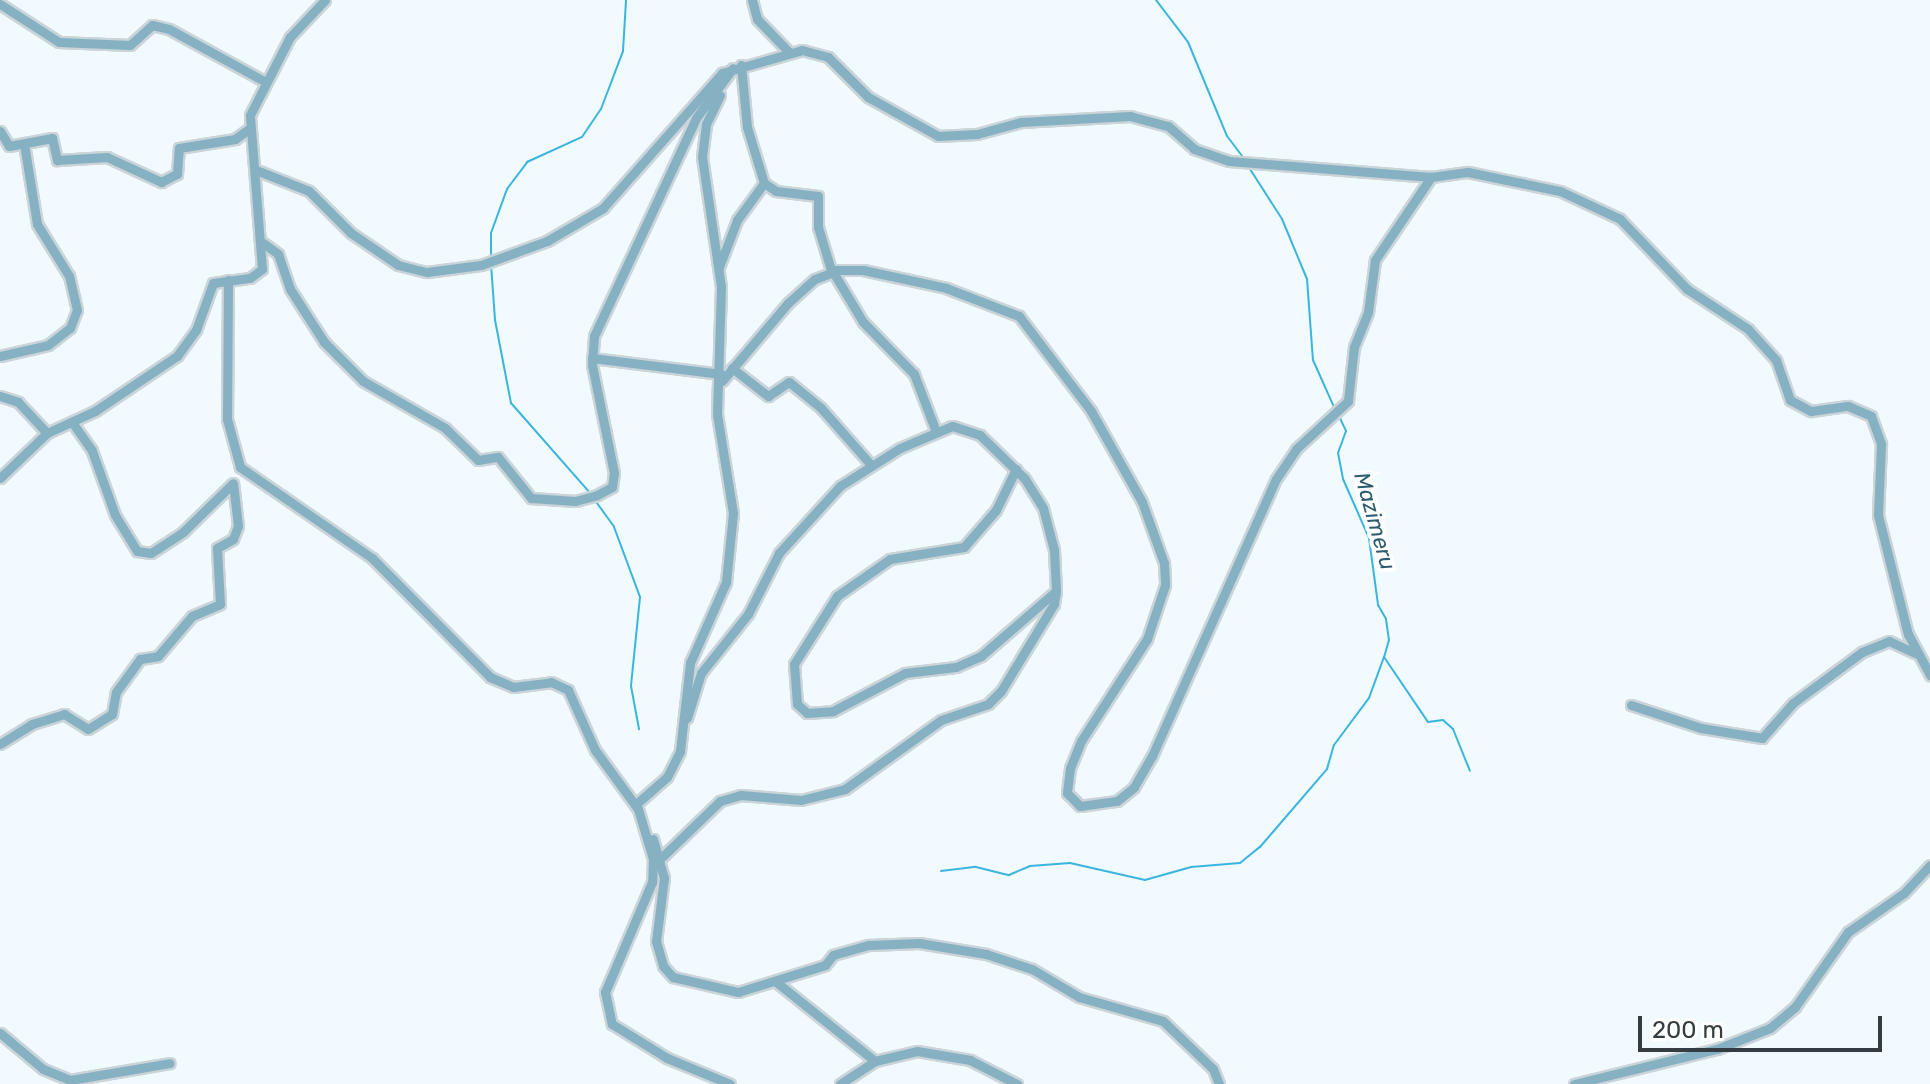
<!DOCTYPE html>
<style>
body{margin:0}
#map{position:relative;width:1930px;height:1084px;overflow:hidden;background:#f1fafe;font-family:Rubik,sans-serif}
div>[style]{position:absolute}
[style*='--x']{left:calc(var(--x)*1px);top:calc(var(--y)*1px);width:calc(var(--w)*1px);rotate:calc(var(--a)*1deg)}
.stream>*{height:2px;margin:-1px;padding:0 1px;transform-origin:1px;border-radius:1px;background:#3bb5dd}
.roads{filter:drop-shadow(2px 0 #cbd4d8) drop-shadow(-2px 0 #cbd4d8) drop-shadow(0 2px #cbd4d8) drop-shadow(0 -2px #cbd4d8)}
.street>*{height:9px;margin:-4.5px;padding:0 4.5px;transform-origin:4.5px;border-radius:4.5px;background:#85b1c2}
span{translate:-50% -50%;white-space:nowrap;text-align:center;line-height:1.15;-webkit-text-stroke:8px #fff;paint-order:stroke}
.water-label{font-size:22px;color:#2c5c6e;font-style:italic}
.scale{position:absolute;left:1638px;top:1016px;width:244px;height:36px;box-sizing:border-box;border:4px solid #343d41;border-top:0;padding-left:10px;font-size:24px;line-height:28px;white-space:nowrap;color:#343d41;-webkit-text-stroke:6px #fff;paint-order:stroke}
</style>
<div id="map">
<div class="stream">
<i style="--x:1156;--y:0;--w:53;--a:52.7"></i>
<i style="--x:1188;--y:42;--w:102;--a:67.5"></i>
<i style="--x:1227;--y:136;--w:26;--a:53"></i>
<i style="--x:1248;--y:166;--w:63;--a:57.3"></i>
<i style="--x:1282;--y:219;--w:65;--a:67.4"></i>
<i style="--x:1307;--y:279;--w:81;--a:85.8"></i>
<i style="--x:1313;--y:360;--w:51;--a:65.9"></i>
<i style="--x:491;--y:258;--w:25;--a:-90"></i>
<i style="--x:491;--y:233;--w:47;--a:-70"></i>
<i style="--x:507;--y:189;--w:34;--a:-53"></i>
<i style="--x:527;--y:162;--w:60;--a:-24.4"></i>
<i style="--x:582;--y:137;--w:34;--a:-56"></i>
<i style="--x:601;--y:109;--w:62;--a:-69.2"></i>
<i style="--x:623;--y:51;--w:51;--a:-86.6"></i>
<i style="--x:491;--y:264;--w:56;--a:85.9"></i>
<i style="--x:495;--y:320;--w:85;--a:79.1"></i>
<i style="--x:511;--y:403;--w:121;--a:48.7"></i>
<i style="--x:1339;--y:416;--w:17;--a:65"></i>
<i style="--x:1346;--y:431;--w:23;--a:110"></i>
<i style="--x:1338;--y:453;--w:26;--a:79"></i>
<i style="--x:1343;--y:479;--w:64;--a:66.2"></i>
<i style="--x:1369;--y:538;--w:68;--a:82.3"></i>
<i style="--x:1378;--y:605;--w:16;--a:60"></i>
<i style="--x:1386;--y:619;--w:21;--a:82"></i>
<i style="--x:1389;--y:640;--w:18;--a:106"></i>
<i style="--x:1384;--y:657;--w:78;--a:55.9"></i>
<i style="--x:1428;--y:722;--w:15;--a:-8"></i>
<i style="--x:1443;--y:720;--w:13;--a:42"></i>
<i style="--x:1453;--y:729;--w:45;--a:68"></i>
<i style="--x:594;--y:499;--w:34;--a:54"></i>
<i style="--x:614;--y:527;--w:75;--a:69.6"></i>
<i style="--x:640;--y:597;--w:89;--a:95.8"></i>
<i style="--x:631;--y:686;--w:44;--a:79.5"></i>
<i style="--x:941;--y:871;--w:35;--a:-7"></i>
<i style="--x:976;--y:867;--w:34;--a:14"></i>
<i style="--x:1009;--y:875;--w:23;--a:-23"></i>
<i style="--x:1030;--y:866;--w:40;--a:-4.3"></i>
<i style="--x:1070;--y:863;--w:77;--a:12.8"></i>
<i style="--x:1145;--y:880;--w:48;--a:-15.8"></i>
<i style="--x:1191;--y:867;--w:49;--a:-4.7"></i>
<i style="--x:1240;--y:863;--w:26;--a:-39"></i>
<i style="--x:1260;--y:847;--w:103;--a:-49.3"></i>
<i style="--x:1327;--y:769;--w:25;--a:-74"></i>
<i style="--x:1334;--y:745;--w:59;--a:-53.3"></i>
<i style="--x:1369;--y:698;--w:44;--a:-69.9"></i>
</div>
<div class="roads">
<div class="street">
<i style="--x:752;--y:0;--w:20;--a:75"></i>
<i style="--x:757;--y:19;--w:46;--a:45.9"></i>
<i style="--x:0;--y:4;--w:70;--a:32.8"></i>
<i style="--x:59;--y:42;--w:71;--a:2.4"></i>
<i style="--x:130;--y:45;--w:30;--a:-42"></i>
<i style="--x:152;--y:25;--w:17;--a:13"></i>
<i style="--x:169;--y:29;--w:108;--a:28.7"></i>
<i style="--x:741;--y:65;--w:62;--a:84.5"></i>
<i style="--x:747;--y:127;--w:59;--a:73.1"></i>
<i style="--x:764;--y:183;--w:14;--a:34"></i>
<i style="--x:776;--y:191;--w:42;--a:6.8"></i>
<i style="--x:818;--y:196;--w:31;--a:90"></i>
<i style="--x:818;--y:227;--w:45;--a:73.2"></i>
<i style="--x:831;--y:270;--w:32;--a:0"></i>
<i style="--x:863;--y:270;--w:85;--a:12.2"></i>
<i style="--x:946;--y:288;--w:78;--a:21"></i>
<i style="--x:1019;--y:316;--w:119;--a:52.8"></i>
<i style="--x:1091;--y:411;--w:104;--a:60.7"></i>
<i style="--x:1142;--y:502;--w:65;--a:70.2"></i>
<i style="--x:1164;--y:563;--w:22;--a:87"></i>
<i style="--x:1165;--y:585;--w:57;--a:108.4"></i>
<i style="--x:1147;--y:639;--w:121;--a:122.9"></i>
<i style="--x:1081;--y:741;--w:29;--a:112"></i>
<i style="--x:1070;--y:768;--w:25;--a:97"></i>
<i style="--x:1067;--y:793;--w:18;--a:45"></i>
<i style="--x:1080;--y:806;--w:37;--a:-8"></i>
<i style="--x:1117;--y:801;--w:22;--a:-39"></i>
<i style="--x:1134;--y:787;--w:36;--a:-60"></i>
<i style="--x:1152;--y:756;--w:303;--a:-65.9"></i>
<i style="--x:1276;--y:479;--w:36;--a:-56"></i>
<i style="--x:1296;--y:449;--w:71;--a:-42.7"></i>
<i style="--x:1348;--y:401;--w:54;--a:-83.7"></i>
<i style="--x:1354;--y:347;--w:38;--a:-68"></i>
<i style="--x:1368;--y:312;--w:52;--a:-82.3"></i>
<i style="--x:1375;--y:260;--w:100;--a:-56"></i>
<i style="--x:0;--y:131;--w:17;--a:59"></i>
<i style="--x:9;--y:146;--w:44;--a:-10.5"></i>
<i style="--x:52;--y:138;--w:23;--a:77"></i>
<i style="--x:57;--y:160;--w:50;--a:-3.4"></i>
<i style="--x:107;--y:157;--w:60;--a:24.8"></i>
<i style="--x:161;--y:182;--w:18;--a:-27"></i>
<i style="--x:177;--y:174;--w:26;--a:-86"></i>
<i style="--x:179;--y:148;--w:57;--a:-9.1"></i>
<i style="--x:235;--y:139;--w:17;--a:-36"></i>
<i style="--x:256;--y:170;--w:57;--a:21.6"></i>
<i style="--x:309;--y:191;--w:59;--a:45"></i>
<i style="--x:351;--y:233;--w:57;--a:34.2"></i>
<i style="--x:398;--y:265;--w:30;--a:14"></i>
<i style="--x:427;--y:272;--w:54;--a:-7.4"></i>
<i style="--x:481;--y:265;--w:70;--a:-20"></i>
<i style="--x:547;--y:241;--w:65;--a:-30.5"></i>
<i style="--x:603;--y:208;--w:180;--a:-48.6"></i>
<i style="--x:722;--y:73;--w:83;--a:-16"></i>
<i style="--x:802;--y:50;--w:27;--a:15"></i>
<i style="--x:828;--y:57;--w:57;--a:45"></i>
<i style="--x:868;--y:97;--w:80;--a:29.1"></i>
<i style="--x:938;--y:136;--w:39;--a:-3"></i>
<i style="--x:977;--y:134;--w:46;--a:-15.3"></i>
<i style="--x:1021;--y:122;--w:109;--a:-3.2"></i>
<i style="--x:1130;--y:116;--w:39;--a:15"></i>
<i style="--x:1168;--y:126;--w:35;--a:41"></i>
<i style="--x:1194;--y:149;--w:37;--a:19"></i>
<i style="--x:1229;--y:161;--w:203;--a:4.5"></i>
<i style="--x:1431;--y:177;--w:37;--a:-8"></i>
<i style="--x:1468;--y:172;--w:94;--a:11.7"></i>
<i style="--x:1560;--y:191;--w:66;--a:25"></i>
<i style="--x:1620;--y:219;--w:97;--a:46.3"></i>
<i style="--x:1687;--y:289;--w:73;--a:33.3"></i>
<i style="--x:1748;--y:329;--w:42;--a:47.9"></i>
<i style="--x:1776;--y:360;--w:42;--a:70.7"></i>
<i style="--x:1790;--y:400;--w:24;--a:28"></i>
<i style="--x:1811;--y:411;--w:37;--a:-8"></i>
<i style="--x:1848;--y:406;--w:25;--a:23"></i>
<i style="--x:1871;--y:416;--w:30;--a:70"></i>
<i style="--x:1881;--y:444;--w:71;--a:92.4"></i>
<i style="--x:1878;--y:515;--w:123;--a:75.9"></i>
<i style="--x:1908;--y:634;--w:47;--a:61.8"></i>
<i style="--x:263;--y:243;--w:19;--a:36"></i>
<i style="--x:278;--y:254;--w:37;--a:71"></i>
<i style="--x:290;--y:289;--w:63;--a:57.3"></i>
<i style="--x:324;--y:342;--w:55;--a:45"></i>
<i style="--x:363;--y:381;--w:95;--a:29.8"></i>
<i style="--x:445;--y:428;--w:46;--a:44.1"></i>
<i style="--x:478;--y:460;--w:20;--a:-9"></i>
<i style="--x:498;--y:457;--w:53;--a:51.2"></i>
<i style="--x:531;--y:498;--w:44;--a:3.9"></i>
<i style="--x:575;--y:501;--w:23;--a:-15"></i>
<i style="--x:597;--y:495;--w:17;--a:-28"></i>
<i style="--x:612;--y:487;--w:14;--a:-82"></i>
<i style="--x:614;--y:473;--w:110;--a:-101.5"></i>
<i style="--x:592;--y:365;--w:29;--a:-86"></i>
<i style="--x:594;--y:336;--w:241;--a:-64.9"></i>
<i style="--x:696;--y:118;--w:62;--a:-53.5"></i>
<i style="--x:719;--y:267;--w:50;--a:-69"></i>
<i style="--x:737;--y:220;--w:46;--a:-53.9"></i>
<i style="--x:228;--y:280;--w:139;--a:90.4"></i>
<i style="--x:227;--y:419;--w:50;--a:74.8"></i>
<i style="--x:240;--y:467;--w:160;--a:34.6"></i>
<i style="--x:372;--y:558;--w:168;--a:45.2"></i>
<i style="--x:490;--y:677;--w:25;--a:23"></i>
<i style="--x:513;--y:687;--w:38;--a:-7"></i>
<i style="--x:551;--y:682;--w:19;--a:25"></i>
<i style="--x:568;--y:690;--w:66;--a:65.8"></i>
<i style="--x:595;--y:750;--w:73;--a:53.9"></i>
<i style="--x:638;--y:809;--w:52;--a:73.3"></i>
<i style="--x:653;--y:859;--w:23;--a:92"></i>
<i style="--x:652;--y:882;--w:120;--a:113.1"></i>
<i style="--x:605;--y:992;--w:33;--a:78"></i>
<i style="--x:612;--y:1024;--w:65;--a:31.7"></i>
<i style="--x:667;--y:1058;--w:68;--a:22.4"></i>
<i style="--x:0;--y:356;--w:49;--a:-12.9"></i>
<i style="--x:48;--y:345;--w:28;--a:-38"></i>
<i style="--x:70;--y:328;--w:19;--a:-69"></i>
<i style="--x:77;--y:310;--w:35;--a:-103"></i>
<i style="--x:69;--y:276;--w:61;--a:-121.6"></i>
<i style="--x:37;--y:224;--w:81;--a:-99.2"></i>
<i style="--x:592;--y:358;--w:130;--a:7.1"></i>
<i style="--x:732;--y:368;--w:46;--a:37.9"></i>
<i style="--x:768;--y:396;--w:25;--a:-34"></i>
<i style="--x:789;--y:382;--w:41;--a:39.1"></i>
<i style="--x:821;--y:408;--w:76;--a:48.7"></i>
<i style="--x:722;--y:381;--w:102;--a:-49.8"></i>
<i style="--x:788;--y:303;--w:36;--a:-42"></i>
<i style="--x:815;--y:279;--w:19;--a:-21"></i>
<i style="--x:833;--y:272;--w:58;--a:59"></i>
<i style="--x:863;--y:322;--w:73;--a:45.6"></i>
<i style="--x:914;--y:374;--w:59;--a:69.1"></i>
<i style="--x:0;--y:396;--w:19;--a:18"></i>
<i style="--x:18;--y:402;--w:42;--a:46.9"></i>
<i style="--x:72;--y:422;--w:35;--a:55"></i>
<i style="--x:92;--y:451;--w:68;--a:70.2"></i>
<i style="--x:115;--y:515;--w:42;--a:58.6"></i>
<i style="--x:137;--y:551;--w:14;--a:8"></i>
<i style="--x:151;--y:553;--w:38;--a:-33"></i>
<i style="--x:183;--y:532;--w:69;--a:-44.4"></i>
<i style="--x:1016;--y:469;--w:46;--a:116"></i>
<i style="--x:996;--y:510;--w:49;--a:130.9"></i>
<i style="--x:964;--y:547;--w:75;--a:170.8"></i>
<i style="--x:890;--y:559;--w:65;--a:145.1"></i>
<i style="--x:837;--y:596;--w:80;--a:122.3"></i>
<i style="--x:794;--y:664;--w:40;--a:85.7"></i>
<i style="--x:797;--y:704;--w:13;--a:42"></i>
<i style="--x:807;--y:713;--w:26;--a:-4"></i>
<i style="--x:833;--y:711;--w:81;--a:-27.8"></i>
<i style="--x:905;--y:673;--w:51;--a:-6.7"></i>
<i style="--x:956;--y:667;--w:27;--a:-24"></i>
<i style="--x:981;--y:656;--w:99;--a:-40.9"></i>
<i style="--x:0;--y:478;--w:65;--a:-43.8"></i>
<i style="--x:47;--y:433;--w:53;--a:-24.6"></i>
<i style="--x:95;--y:411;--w:99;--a:-33.9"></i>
<i style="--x:177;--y:356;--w:32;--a:-54"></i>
<i style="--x:196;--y:330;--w:50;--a:-70.1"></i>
<i style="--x:213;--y:283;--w:37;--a:-8"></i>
<i style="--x:250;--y:278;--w:15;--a:-37"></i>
<i style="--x:262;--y:269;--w:154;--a:-94.5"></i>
<i style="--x:250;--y:115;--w:88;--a:-62.9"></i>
<i style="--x:290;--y:37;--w:51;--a:-46.6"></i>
<i style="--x:1631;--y:705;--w:74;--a:18.2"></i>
<i style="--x:1701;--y:728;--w:62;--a:9.3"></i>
<i style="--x:1762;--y:738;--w:47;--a:-48.5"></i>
<i style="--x:1793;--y:703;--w:86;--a:-36.5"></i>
<i style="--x:1862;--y:652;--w:29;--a:-22"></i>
<i style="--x:1889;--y:641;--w:29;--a:25"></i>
<i style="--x:0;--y:744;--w:38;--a:-32"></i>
<i style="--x:32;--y:724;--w:34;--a:-17"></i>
<i style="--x:64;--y:714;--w:28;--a:32"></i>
<i style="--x:88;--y:729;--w:28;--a:-32"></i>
<i style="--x:112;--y:714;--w:22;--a:-80"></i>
<i style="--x:116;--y:692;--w:41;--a:-54"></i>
<i style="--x:140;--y:659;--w:18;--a:-9"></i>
<i style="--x:158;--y:656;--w:52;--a:-49.6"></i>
<i style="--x:192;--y:616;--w:30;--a:-23"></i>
<i style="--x:220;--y:604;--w:56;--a:-93.1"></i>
<i style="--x:217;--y:548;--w:18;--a:-29"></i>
<i style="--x:233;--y:539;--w:14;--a:-69"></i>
<i style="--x:238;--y:526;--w:43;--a:-96.6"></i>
<i style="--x:635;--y:805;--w:43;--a:-41.2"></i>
<i style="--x:667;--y:777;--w:29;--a:-63"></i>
<i style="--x:680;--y:751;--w:89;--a:-83.5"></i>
<i style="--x:690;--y:663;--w:89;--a:-66"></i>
<i style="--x:726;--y:582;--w:69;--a:-84.2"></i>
<i style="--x:733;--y:513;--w:100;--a:-99.2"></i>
<i style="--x:717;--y:414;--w:127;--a:-88.2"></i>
<i style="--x:721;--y:287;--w:131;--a:-98.3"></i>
<i style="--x:702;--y:157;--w:33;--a:-83"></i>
<i style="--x:706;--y:124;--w:32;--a:-64"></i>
<i style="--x:653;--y:839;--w:41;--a:74.2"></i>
<i style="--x:664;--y:878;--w:64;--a:97.2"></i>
<i style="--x:656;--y:941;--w:26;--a:74"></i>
<i style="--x:663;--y:966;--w:15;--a:48"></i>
<i style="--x:673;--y:977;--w:67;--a:13"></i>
<i style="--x:738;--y:992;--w:91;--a:-17.2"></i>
<i style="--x:825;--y:965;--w:13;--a:-51"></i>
<i style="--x:833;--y:955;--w:37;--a:-16"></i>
<i style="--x:869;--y:945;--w:50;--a:-2.3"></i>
<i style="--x:919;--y:943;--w:68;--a:9.3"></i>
<i style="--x:986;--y:954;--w:48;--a:18.1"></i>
<i style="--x:1032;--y:969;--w:55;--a:30.8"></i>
<i style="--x:1079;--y:997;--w:87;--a:15.9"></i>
<i style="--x:1163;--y:1021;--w:69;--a:43.8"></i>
<i style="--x:1213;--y:1069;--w:16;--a:68"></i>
<i style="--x:661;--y:858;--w:82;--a:-44"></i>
<i style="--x:720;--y:801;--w:22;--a:-16"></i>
<i style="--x:741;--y:795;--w:60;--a:4.8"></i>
<i style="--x:801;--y:800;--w:45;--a:-14"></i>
<i style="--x:845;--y:789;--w:118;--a:-35.7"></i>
<i style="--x:941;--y:720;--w:50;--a:-18.8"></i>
<i style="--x:988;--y:704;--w:18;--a:-45"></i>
<i style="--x:1001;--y:691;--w:102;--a:-58.7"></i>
<i style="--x:1054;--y:604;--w:13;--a:-81"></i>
<i style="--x:1056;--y:591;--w:41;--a:-92.8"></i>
<i style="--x:1054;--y:550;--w:43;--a:-104.7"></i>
<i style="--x:1043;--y:508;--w:36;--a:-122"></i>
<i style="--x:1024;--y:478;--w:62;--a:-135.7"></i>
<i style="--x:980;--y:435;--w:29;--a:-162"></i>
<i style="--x:952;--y:426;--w:56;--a:157.1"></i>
<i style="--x:900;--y:448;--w:71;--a:147.7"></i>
<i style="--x:840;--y:486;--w:91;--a:132.3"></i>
<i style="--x:779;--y:553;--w:68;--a:116.9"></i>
<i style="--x:748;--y:614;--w:75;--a:128.5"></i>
<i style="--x:701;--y:673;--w:47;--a:107.3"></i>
<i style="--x:775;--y:981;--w:128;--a:38.7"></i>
<i style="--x:0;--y:1033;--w:56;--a:39.9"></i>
<i style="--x:43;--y:1069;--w:29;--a:22"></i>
<i style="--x:70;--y:1080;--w:101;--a:-9.6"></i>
<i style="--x:840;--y:1084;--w:42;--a:-33.3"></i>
<i style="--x:875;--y:1061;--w:43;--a:-13.4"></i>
<i style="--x:917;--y:1051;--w:54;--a:9.6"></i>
<i style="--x:970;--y:1060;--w:53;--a:27.1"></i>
<i style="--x:1574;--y:1084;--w:147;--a:-13.8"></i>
<i style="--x:1717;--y:1049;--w:57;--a:-21.6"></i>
<i style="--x:1770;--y:1028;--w:33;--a:-40"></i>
<i style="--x:1795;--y:1007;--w:92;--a:-54.8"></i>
<i style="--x:1848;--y:932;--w:68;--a:-34.9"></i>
<i style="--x:1904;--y:893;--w:38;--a:-47"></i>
</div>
</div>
<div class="water-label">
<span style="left:1375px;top:521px;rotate:74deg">Mazimeru</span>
</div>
<div class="scale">200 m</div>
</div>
